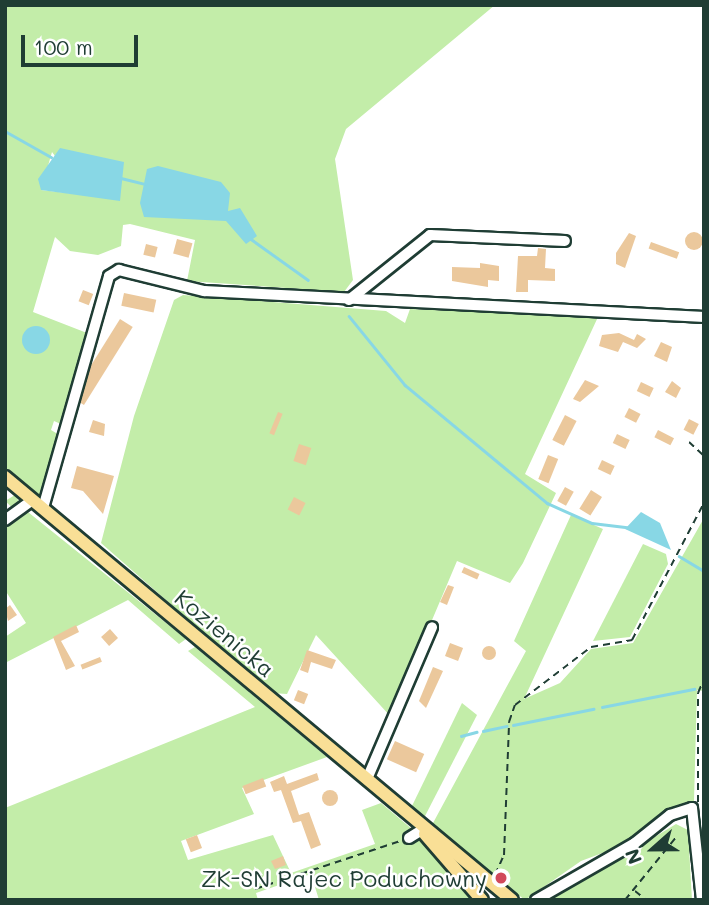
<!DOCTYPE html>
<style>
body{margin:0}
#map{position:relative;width:709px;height:905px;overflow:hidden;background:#fff;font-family:Mali,sans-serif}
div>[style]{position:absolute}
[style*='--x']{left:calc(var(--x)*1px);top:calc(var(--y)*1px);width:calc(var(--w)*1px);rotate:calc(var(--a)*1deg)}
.green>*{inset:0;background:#c3eda9}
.water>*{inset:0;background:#88d7e5}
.round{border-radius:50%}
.stream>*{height:2.5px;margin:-1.25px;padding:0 1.25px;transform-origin:1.25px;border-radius:1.25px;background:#88d7e5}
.building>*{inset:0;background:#ebc89c;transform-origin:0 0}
.path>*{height:2px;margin-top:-1px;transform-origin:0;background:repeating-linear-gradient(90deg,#1f3d34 0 7px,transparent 0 12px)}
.roads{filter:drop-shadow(2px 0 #1f3d34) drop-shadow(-2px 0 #1f3d34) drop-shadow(0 2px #1f3d34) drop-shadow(0 -2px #1f3d34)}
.minor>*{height:10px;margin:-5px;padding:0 5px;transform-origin:5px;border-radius:5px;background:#fff}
.major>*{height:12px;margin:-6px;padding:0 6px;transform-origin:6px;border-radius:6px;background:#f9df96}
.dots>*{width:19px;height:19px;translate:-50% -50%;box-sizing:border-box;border:4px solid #fff;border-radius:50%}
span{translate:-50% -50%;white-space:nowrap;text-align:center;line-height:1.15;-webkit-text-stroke:5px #fff;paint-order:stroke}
.street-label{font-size:23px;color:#1f3d34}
.poi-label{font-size:23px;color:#1f3d34}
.right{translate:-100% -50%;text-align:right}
.frame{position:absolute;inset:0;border:7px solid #1f3d34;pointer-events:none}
.north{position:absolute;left:618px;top:814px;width:70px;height:70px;-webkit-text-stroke:5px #fff;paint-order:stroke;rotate:249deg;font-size:19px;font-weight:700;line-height:28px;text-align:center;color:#1f3d34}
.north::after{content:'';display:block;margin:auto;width:24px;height:32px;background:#1f3d34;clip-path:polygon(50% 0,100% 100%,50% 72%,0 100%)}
.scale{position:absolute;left:21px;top:35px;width:117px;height:32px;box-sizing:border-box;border:4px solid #1f3d34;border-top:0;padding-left:9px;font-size:21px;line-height:24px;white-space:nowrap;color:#1f3d34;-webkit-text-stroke:5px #fff;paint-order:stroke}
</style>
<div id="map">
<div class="green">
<i style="clip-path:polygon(evenodd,5px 5px,495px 5px,346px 129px,335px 159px,353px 280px,344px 292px,187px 281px,195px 240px,130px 224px,123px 225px,121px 246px,98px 255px,70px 251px,55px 237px,33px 312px,87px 333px,63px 425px,54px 421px,51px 430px,61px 436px,39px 500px,5px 467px,5px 5px,52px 152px,84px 195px,41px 190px,52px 152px)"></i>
<i style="clip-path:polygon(183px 295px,386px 311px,405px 323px,410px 309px,598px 317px,525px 474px,556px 493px,523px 563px,510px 583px,457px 561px,391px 717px,316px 635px,287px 694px,272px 693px,101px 543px,134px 416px,174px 300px)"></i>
<i style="clip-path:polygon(15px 495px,23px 508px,186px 639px,179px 644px,128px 600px,5px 663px,5px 637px,26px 623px,5px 590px,5px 517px,16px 511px,5px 501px)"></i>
<i style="clip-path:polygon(571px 515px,603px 529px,524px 699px,560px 683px,591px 649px,633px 643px,704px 518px,704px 691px,697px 690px,694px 801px,632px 842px,581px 861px,525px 900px,433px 829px,433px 823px,526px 651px,514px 641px)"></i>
<i style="clip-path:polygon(643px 544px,666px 554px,668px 564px,630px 637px,593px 641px)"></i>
<i style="clip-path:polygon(195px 647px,327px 757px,242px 788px,254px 814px,181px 841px,188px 860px,273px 835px,291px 873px,375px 844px,362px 810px,381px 803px,412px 829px,410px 841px,421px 838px,471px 900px,319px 900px,311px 874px,256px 893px,258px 900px,5px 900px,5px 808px,255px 707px,188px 651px)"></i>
<i style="clip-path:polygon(462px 703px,477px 715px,424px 818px,411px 808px)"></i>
<i style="clip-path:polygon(676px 824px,688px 830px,692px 900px,542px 900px,605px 858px,612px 863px)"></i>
</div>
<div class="water">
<i style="clip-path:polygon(60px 148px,124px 162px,120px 201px,41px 190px,38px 179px)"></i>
<i style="clip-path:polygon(158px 166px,221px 182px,230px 193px,228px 211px,240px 208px,257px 236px,246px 244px,226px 221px,144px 217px,140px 203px,147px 169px)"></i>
<i class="round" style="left:22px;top:326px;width:28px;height:28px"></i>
<i style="clip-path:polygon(641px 512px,660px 523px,671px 550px,625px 529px)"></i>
</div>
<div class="stream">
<i style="--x:5;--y:131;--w:53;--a:29.5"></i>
<i style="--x:121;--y:178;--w:25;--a:14"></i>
<i style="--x:251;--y:239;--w:70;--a:35.7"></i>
<i style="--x:349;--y:316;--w:89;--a:50.9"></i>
<i style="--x:405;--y:385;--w:185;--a:39.7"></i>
<i style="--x:547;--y:503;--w:49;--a:24"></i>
<i style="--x:592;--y:523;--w:35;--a:7"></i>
<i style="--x:679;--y:556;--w:29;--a:31"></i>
<i style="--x:602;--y:707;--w:94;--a:-11.1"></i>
<i style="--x:513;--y:725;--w:82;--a:-11.3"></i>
<i style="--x:483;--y:731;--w:24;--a:-12"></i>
<i style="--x:461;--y:736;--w:16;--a:-15"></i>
</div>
<div class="building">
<i class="round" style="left:685px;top:232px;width:18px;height:18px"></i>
<i style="clip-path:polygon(629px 233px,636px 236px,625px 268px,616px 264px,616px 253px)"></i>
<i style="left:177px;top:239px;width:16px;height:15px;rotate:15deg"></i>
<i style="left:651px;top:242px;width:30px;height:7px;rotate:20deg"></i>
<i style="left:146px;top:244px;width:12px;height:11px;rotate:14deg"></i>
<i style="clip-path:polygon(538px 248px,546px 249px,545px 268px,555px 269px,555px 281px,528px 280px,528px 292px,516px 292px,518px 256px,537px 256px)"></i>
<i style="clip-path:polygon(480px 263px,499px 266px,499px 281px,488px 280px,488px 287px,452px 281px,452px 267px,480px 268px)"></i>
<i style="left:83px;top:290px;width:11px;height:12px;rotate:22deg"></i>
<i style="left:124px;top:293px;width:33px;height:13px;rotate:12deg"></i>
<i style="left:120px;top:319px;width:15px;height:92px;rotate:32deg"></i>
<i style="clip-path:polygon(619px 333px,634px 340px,637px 334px,646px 339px,637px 348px,623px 342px,618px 352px,599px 346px,602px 335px)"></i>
<i style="clip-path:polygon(661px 342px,672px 347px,667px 362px,654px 356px)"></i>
<i style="clip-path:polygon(585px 380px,599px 386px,580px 402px,573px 399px)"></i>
<i style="clip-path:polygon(672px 381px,681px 388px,676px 398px,665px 392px)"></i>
<i style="left:641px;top:382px;width:14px;height:10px;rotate:25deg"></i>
<i style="left:629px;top:408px;width:13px;height:10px;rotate:27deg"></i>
<i style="left:278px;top:412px;width:5px;height:23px;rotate:22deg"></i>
<i style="left:565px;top:415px;width:13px;height:28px;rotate:27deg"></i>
<i style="left:689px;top:419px;width:11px;height:12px;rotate:27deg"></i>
<i style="clip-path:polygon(93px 420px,105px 424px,104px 436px,89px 432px)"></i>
<i style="left:658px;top:430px;width:18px;height:8px;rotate:27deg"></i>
<i style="left:617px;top:434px;width:14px;height:10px;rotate:25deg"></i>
<i style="left:299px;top:444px;width:13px;height:18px;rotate:18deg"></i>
<i style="left:548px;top:455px;width:11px;height:26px;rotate:22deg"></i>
<i style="left:602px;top:460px;width:14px;height:10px;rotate:25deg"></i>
<i style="clip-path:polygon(77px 466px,114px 476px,103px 514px,83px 491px,71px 488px)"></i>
<i style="left:565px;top:487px;width:10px;height:16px;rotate:29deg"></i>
<i style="left:591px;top:490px;width:13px;height:22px;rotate:32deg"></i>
<i style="left:294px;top:497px;width:13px;height:14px;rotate:27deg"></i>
<i style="left:464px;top:567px;width:17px;height:6px;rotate:24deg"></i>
<i style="clip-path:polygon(448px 585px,454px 587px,447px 605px,440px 602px)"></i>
<i style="clip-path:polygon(10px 605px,17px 615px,8px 621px,5px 609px)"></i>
<i style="clip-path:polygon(76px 625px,79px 632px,61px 641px,75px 666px,66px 670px,53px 637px)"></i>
<i style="left:110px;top:629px;width:12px;height:12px;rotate:48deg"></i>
<i style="left:450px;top:643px;width:14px;height:14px;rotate:21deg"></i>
<i class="round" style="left:482px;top:646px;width:14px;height:14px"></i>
<i style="clip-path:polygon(307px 650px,336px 660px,332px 669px,311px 662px,308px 673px,300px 670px)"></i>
<i style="left:100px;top:657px;width:5px;height:21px;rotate:68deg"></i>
<i style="clip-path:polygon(433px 667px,443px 671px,426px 708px,419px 701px)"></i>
<i style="left:298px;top:690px;width:11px;height:11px;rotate:22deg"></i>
<i style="left:395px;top:741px;width:32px;height:20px;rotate:24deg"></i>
<i style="clip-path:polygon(317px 773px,319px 780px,291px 791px,299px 815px,309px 812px,321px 845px,311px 849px,301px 821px,293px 823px,281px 790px,274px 792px,270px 782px,284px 776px,287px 784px)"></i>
<i style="left:263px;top:778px;width:9px;height:22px;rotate:69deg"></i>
<i class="round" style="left:322px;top:790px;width:16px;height:16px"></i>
<i style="left:197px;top:835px;width:14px;height:12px;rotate:69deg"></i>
<i style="clip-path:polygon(283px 856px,286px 865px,275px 869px,271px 861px)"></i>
</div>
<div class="path">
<i style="--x:689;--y:442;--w:21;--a:43"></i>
<i style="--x:698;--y:802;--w:109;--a:-90"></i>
<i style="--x:698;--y:693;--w:15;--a:-67"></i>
<i style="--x:495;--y:875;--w:22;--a:-66"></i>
<i style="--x:504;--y:855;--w:133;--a:-87.8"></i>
<i style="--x:509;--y:722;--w:18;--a:-71"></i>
<i style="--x:515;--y:705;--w:96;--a:-37.3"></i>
<i style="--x:591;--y:647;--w:42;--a:-9.7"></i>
<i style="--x:632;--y:640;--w:155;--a:-62.3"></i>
<i style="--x:255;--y:889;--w:153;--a:-18.3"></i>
<i style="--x:635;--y:891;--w:14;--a:39"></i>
<i style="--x:625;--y:900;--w:82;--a:-50.9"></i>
</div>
<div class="roads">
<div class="minor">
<i style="--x:349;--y:300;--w:104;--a:-38.7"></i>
<i style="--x:430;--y:235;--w:135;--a:2.5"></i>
<i style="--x:43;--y:508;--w:241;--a:-74.1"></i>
<i style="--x:109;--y:276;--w:12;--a:-31"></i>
<i style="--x:119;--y:270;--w:88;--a:13.9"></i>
<i style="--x:204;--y:291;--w:501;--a:2.98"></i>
<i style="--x:5;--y:520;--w:34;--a:-36"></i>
<i style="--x:367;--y:779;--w:165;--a:-66.8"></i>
<i style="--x:409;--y:838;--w:19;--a:-32"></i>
<i style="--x:536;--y:900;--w:114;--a:-29.9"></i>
<i style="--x:635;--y:843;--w:45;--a:-38.7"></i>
<i style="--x:670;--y:815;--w:23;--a:-18"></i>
<i style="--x:692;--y:808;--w:93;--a:83.8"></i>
</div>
<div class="major">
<i style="--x:5;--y:477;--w:660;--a:39.84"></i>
<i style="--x:425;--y:834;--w:87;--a:49.2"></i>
</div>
</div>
<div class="dots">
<i style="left:501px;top:878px;background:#d1495b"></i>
</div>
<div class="street-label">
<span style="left:225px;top:633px;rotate:40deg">Kozienicka</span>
</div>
<div class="poi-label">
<span class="right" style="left:487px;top:878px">ZK-SN Rajec Poduchowny</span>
</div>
<div class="frame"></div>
<div class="north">N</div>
<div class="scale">100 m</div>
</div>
